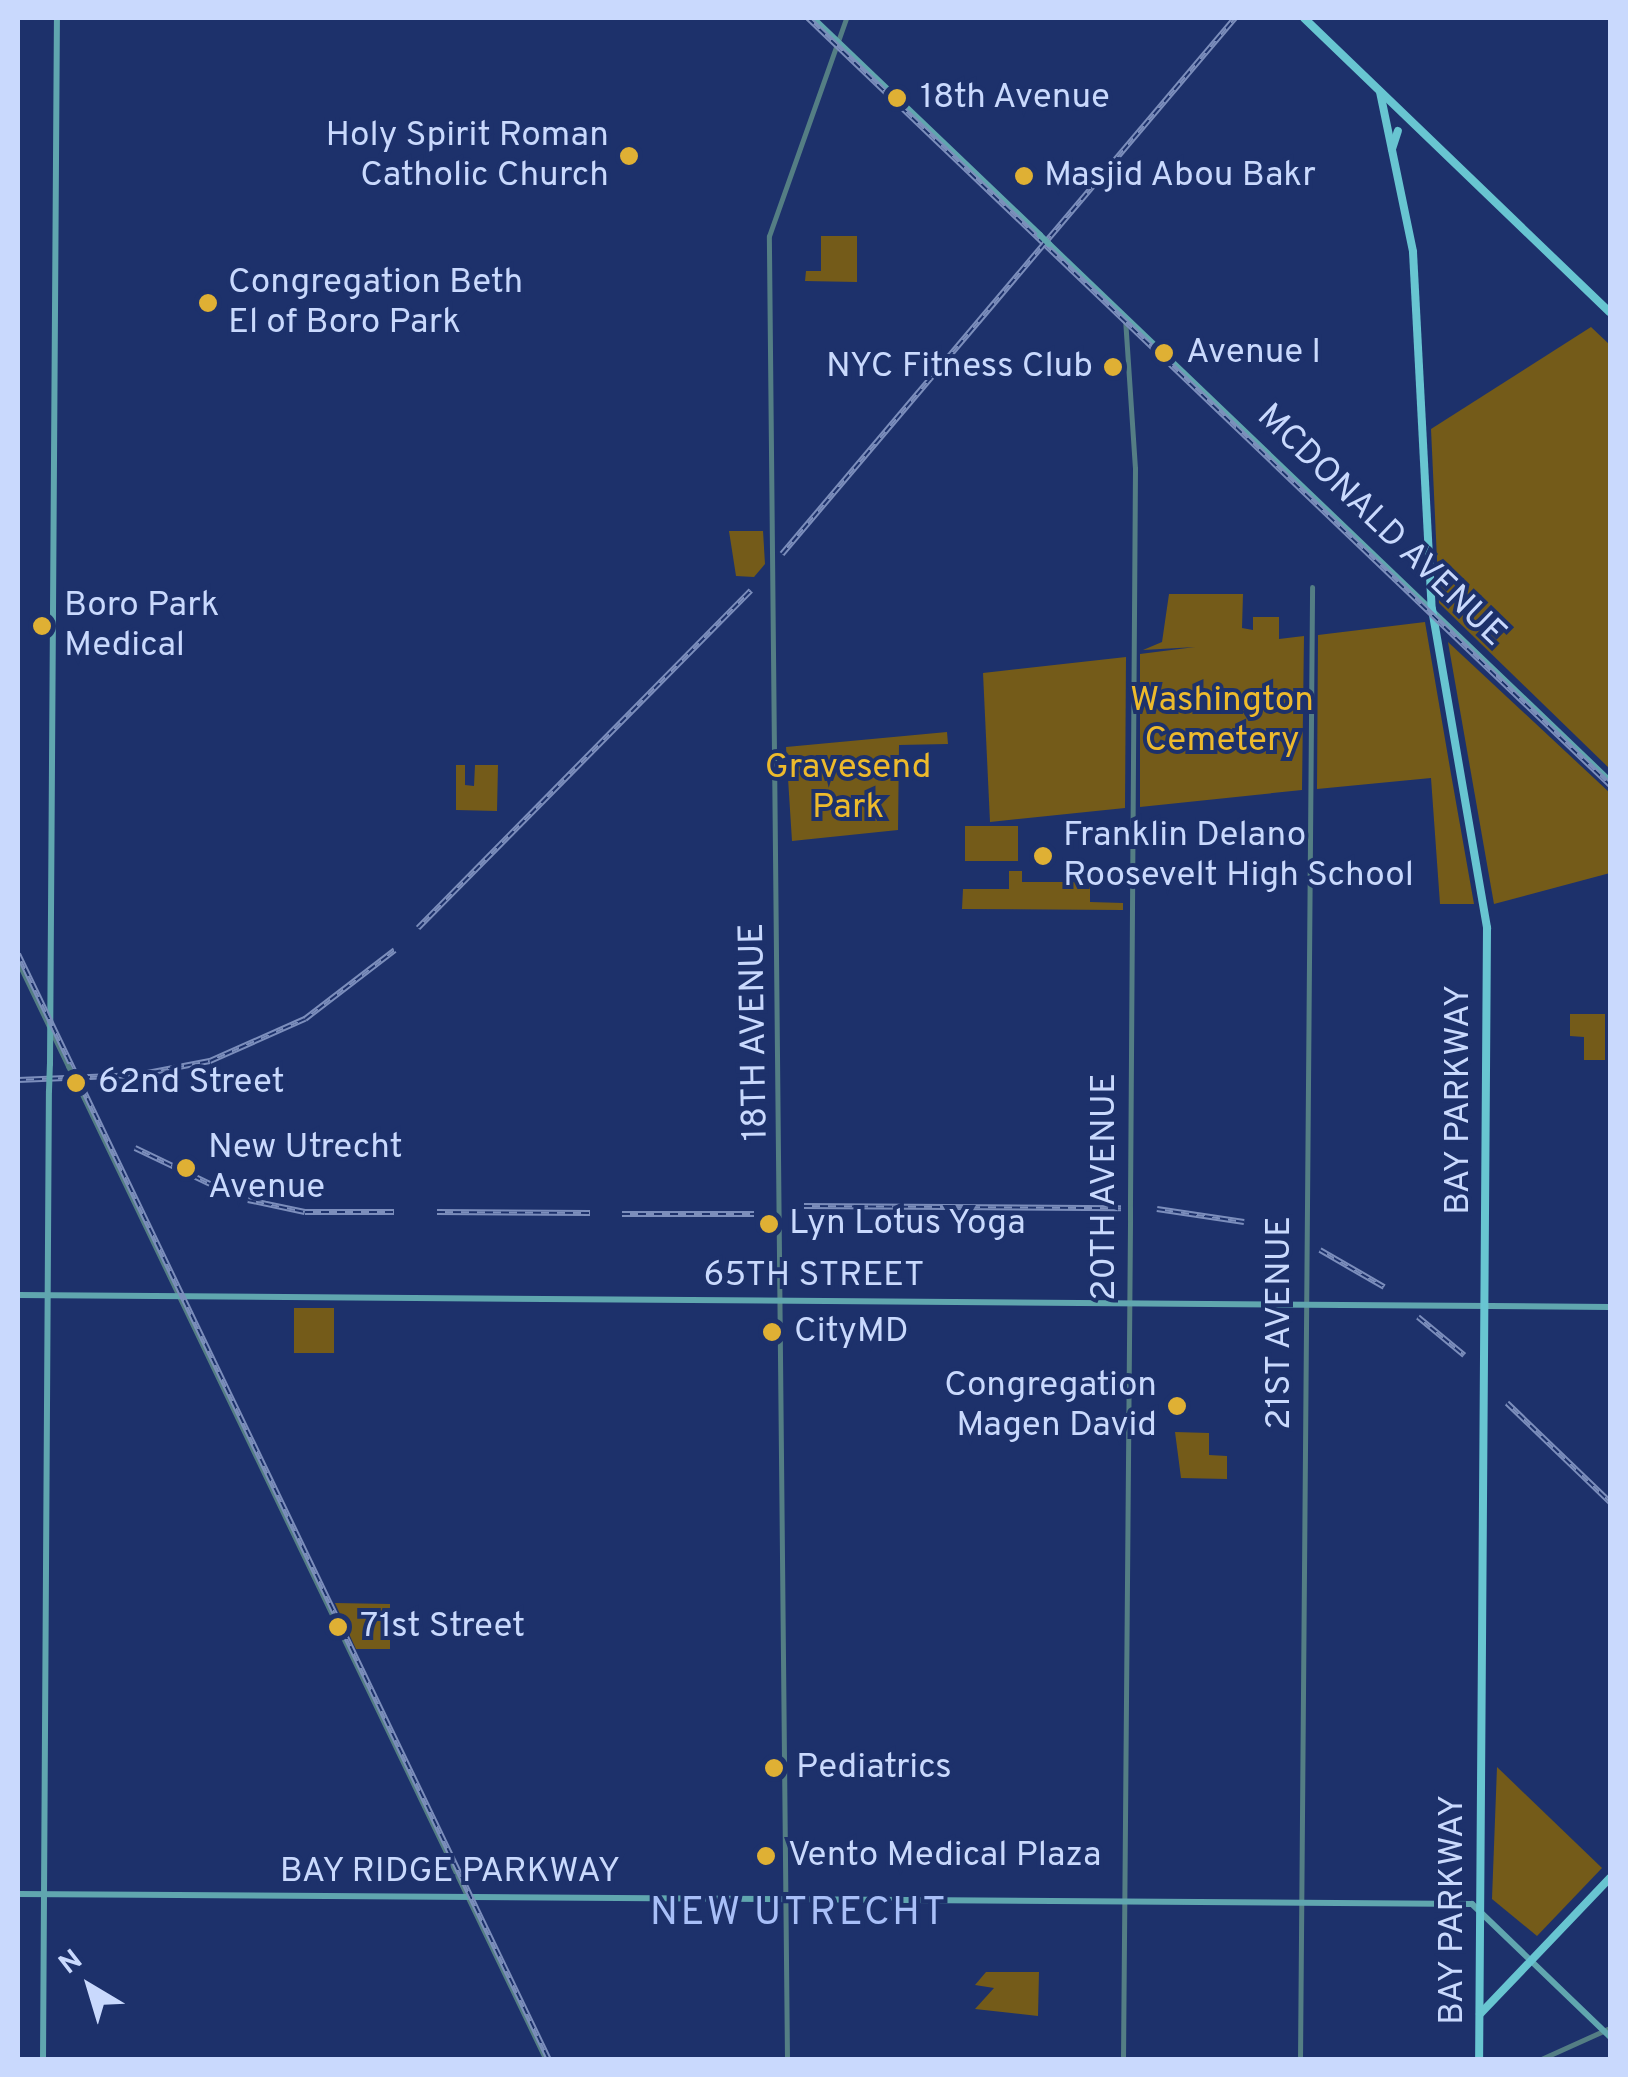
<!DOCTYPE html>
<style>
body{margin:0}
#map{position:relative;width:1628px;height:2077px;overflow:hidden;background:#1d316b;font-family:Overpass,sans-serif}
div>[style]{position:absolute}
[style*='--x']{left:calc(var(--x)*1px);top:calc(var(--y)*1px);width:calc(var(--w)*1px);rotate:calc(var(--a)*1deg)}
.green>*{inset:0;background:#745b19;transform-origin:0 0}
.tertiary>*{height:5px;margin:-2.5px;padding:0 2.5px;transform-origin:2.5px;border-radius:2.5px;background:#547e84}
.secondary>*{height:6px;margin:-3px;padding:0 3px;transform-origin:3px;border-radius:3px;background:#60a6af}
.primary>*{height:8px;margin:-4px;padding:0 4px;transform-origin:4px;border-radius:4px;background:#68c5d1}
.rail>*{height:6px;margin-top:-3px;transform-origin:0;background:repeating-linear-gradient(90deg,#1d316b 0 8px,#7c8ebc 0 16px);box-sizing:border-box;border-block:2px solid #7c8ebc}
.tertiary-bridge>*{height:5px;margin:-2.5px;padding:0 2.5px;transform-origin:2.5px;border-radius:2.5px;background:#547e84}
.secondary-bridge>*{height:6px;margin:-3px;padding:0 3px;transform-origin:3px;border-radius:3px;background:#60a6af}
.dots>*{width:28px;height:28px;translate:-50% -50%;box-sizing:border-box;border:5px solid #1d316b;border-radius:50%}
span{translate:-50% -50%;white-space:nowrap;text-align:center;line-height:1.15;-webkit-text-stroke:8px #1d316b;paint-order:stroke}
.poi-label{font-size:35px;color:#c9d9fd}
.left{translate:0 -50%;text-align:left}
.right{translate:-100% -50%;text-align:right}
.street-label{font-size:35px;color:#c9d9fd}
.park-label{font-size:35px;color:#edba2c}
.quarter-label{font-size:40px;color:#a8bff8;letter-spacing:2.5px}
.frame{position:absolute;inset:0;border:20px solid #c9d9fd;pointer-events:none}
.north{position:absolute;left:40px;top:1937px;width:100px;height:100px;-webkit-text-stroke:8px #1d316b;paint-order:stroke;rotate:322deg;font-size:28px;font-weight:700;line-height:40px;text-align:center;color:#c9d9fd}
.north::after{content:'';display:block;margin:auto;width:35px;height:45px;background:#c9d9fd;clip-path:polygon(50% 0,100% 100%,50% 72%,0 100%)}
</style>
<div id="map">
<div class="green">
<i style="clip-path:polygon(821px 236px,857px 236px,857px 282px,805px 281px,806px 271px,821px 271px)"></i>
<i style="clip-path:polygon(1591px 327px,1610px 345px,1610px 769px,1439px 603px,1431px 429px)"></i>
<i style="clip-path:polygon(729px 531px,763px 531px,765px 564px,754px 577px,736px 576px)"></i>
<i style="clip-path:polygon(1169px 594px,1243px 594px,1242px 628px,1253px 630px,1253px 617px,1279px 617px,1279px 639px,1304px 636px,1302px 790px,1140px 807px,1140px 654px,1195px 647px,1143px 650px,1162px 642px)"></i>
<i style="clip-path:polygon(1425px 622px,1451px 774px,1474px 904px,1440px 904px,1431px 778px,1317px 789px,1318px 635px)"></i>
<i style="clip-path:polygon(1448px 642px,1610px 793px,1610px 873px,1494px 904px)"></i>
<i style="clip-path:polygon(1126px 657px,1125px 808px,990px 822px,983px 673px)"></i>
<i style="clip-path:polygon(947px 732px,948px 744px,899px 745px,898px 830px,792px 841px,786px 747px)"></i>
<i style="clip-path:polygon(456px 765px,465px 765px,465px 785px,474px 786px,475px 765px,498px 765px,497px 811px,456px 810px)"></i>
<i style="left:1018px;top:826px;width:35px;height:53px;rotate:90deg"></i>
<i style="clip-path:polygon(1078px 869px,1090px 870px,1090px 902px,1123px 903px,1123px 910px,962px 909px,963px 889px,1009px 889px,1009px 871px,1022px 871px,1022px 882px,1077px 882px)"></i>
<i style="clip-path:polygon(1570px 1014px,1605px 1014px,1605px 1060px,1584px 1060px,1584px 1037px,1570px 1036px)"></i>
<i style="left:294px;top:1308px;width:40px;height:45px"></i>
<i style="clip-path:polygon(1175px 1432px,1209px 1433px,1209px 1455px,1227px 1456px,1227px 1479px,1181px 1478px)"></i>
<i style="clip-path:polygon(335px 1603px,390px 1604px,390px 1649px,356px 1649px)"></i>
<i style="clip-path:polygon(1497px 1767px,1602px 1868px,1537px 1936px,1492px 1899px)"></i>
<i style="clip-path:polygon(986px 1972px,1039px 1972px,1038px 2016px,975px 2009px,994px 1988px,975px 1985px)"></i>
</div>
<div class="tertiary">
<i style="--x:1125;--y:318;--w:150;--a:86.2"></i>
<i style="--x:1135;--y:468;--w:739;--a:90.39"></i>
<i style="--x:18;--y:962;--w:115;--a:64.3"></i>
<i style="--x:79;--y:1088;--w:1078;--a:64.34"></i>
<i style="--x:787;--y:2060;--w:1824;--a:-90.57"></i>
<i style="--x:769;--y:236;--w:231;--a:-70.5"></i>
<i style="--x:1123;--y:2060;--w:841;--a:-89.52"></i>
<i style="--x:1300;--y:2060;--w:1473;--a:-89.53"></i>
<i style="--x:1539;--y:2060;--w:78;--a:-24.3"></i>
</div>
<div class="secondary">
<i style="--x:813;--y:18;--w:314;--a:43.7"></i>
<i style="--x:1049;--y:244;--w:777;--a:43.75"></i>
<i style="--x:50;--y:1064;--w:1046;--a:-89.62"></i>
<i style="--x:18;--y:1295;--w:1592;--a:0.43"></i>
<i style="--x:18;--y:1894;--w:1454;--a:0.39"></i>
<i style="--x:1472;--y:1904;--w:192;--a:43.9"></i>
<i style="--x:43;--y:2060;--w:969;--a:-89.65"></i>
</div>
<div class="primary">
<i style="--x:1304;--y:18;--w:424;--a:43.9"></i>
<i style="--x:1380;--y:92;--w:163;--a:78.3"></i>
<i style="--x:1413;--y:252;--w:358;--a:87"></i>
<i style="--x:1432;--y:609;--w:324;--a:80.2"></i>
<i style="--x:1487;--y:928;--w:1132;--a:90.4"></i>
<i style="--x:1392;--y:149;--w:19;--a:-72"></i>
<i style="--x:1480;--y:2014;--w:188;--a:-46.3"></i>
</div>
<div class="rail">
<i style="--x:808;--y:18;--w:1110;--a:43.72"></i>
<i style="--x:782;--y:554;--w:702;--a:-49.8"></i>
<i style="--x:418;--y:928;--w:474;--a:-45.4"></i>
<i style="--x:18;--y:954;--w:1227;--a:64.35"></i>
<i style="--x:18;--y:1080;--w:119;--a:-2.4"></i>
<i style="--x:137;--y:1075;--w:74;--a:-10.9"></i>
<i style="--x:210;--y:1061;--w:104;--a:-23.9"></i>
<i style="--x:305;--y:1019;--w:113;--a:-37.5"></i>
<i style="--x:135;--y:1148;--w:83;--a:25.6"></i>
<i style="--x:248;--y:1200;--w:58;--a:11.9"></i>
<i style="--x:305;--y:1212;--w:89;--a:0"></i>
<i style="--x:804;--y:1206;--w:317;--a:0.4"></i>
<i style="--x:1157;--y:1209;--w:88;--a:8.5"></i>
<i style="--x:437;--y:1212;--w:153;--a:0.4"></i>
<i style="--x:622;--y:1214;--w:132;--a:0"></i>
<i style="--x:1320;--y:1250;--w:74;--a:30"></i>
<i style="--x:1418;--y:1317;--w:60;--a:39.6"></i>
<i style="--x:1507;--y:1403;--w:143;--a:43.9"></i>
</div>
<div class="tertiary-bridge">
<i style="--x:68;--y:1066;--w:25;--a:63"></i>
<i style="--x:1130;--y:1207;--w:12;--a:90"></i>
</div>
<div class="secondary-bridge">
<i style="--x:1040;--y:235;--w:13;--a:45"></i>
<i style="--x:49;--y:1091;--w:27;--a:-88"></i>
</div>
<div class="dots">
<i style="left:897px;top:98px;background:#dfb034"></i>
<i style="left:629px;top:156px;background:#dfb034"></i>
<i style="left:1024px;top:176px;background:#dfb034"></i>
<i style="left:208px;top:303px;background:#dfb034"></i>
<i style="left:1164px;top:353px;background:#dfb034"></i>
<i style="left:1113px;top:367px;background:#dfb034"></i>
<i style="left:42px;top:626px;background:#dfb034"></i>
<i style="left:1043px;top:856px;background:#dfb034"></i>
<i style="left:76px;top:1083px;background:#dfb034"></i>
<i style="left:186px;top:1168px;background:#dfb034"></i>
<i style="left:769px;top:1224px;background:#dfb034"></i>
<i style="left:772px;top:1332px;background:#dfb034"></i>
<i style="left:1177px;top:1406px;background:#dfb034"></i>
<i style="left:338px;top:1627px;background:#dfb034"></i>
<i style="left:774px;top:1768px;background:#dfb034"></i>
<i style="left:766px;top:1856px;background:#dfb034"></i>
</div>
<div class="poi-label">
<span class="left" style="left:920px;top:98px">18th Avenue</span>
<span class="right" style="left:609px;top:156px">Holy Spirit Roman<br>Catholic Church</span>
<span class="left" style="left:1044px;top:176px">Masjid Abou Bakr</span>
<span class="left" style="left:228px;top:303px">Congregation Beth<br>El of Boro Park</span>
<span class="left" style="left:1186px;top:353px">Avenue I</span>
<span class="right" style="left:1093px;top:367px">NYC Fitness Club</span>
<span class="left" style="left:64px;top:626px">Boro Park<br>Medical</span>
<span class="left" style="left:1063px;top:856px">Franklin Delano<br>Roosevelt High School</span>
<span class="left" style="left:98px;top:1083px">62nd Street</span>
<span class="left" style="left:208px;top:1168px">New Utrecht<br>Avenue</span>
<span class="left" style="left:789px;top:1224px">Lyn Lotus Yoga</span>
<span class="left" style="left:794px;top:1332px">CityMD</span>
<span class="right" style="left:1157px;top:1406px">Congregation<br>Magen David</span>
<span class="left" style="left:360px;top:1627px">71st Street</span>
<span class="left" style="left:796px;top:1768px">Pediatrics</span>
<span class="left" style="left:788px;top:1856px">Vento Medical Plaza</span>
</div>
<div class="street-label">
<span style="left:1381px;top:526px;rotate:44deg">MCDONALD AVENUE</span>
<span style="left:755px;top:1032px;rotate:-91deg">18TH AVENUE</span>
<span style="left:1459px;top:1100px;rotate:-90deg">BAY PARKWAY</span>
<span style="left:1105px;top:1187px;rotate:-90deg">20TH AVENUE</span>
<span style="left:814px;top:1276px">65TH STREET</span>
<span style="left:1280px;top:1323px;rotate:-90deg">21ST AVENUE</span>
<span style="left:450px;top:1872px">BAY RIDGE PARKWAY</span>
<span style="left:1453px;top:1910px;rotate:-90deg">BAY PARKWAY</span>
</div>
<div class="park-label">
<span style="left:1222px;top:721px">Washington<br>Cemetery</span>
<span style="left:848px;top:788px">Gravesend<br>Park</span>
</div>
<div class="quarter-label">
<span style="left:799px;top:1914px">NEW UTRECHT</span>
</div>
<div class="frame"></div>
<div class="north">N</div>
</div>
